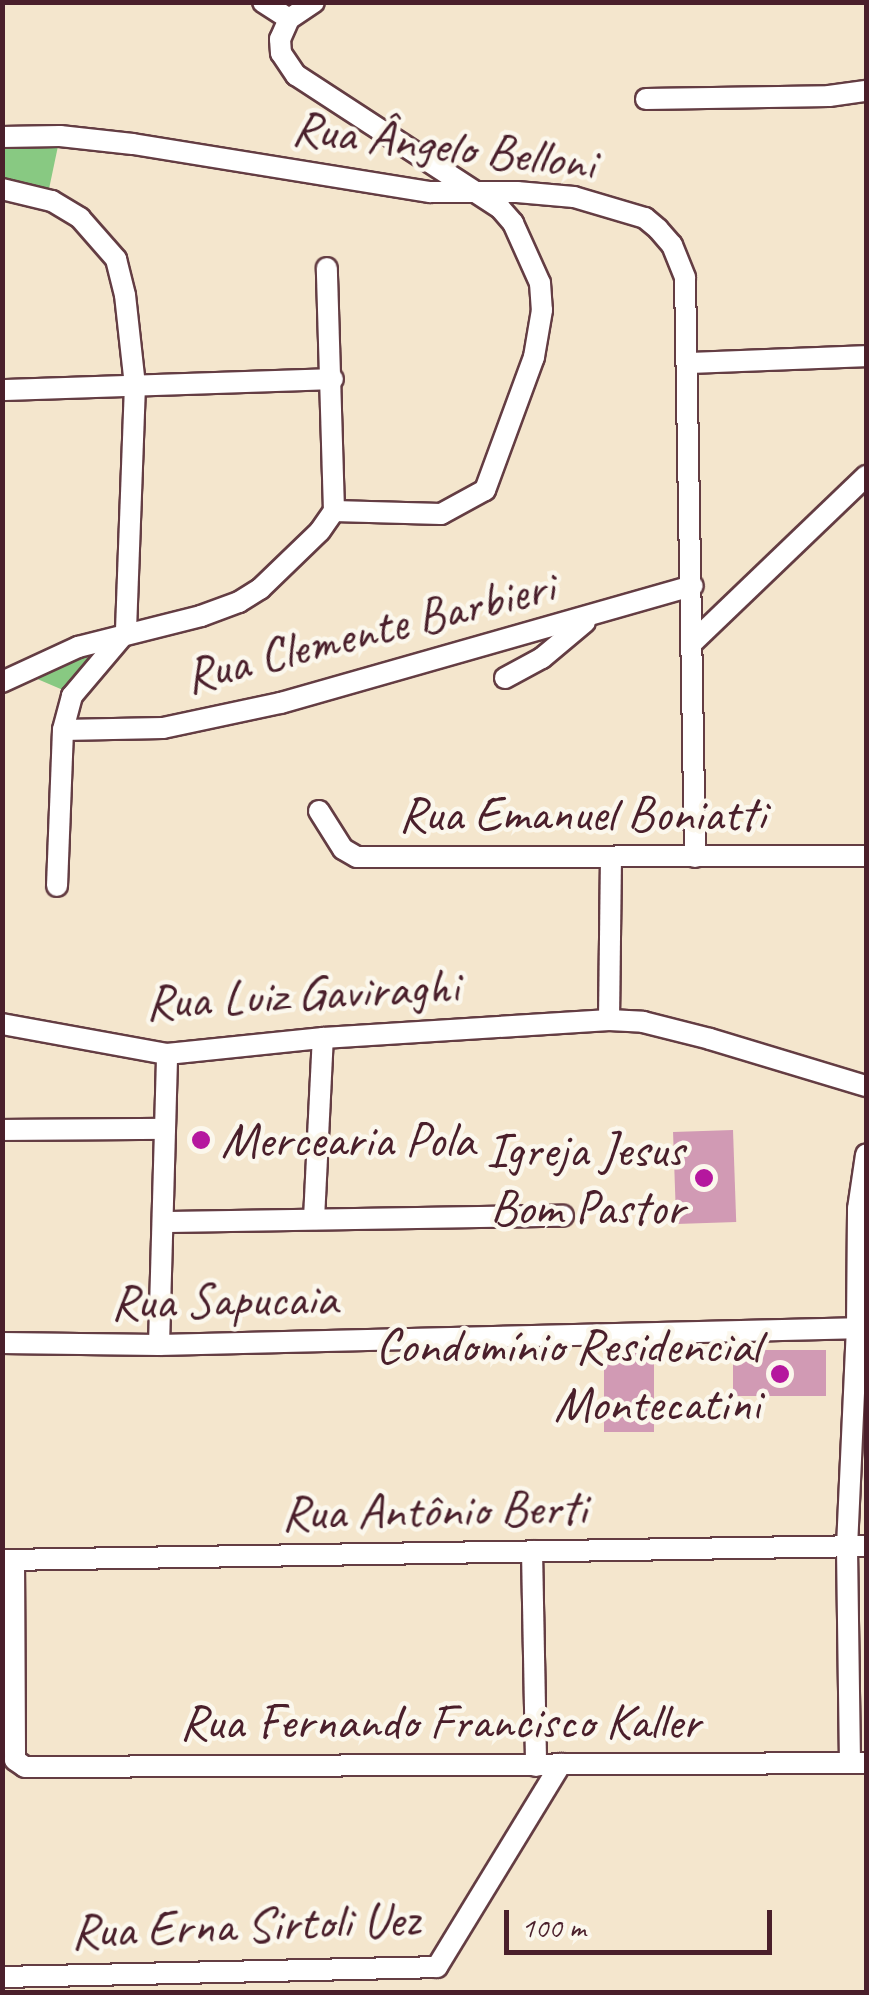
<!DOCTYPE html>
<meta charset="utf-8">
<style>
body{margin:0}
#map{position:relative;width:869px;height:1995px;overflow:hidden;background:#f4e6cd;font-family:Caveat,sans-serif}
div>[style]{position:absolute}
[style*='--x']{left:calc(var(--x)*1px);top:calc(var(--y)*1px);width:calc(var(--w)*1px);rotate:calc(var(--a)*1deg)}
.green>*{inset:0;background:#88c982}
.building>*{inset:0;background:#d19ab4;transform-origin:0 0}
.roads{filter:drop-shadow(2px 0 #643d43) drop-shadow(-2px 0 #643d43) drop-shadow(0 2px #643d43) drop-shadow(0 -2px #643d43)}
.minor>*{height:20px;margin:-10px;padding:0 10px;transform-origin:10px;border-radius:10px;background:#fff}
.dots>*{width:28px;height:28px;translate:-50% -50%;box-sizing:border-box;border:5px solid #fbf7ec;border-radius:50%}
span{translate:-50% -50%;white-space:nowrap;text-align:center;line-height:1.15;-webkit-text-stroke:9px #fbf7ec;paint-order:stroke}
.street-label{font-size:50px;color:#4a1f2b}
.poi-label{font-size:50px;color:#4a1f2b}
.left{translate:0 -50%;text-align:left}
.right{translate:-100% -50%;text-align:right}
.frame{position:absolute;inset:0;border:5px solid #4a1f2b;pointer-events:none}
.scale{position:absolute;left:504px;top:1910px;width:268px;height:45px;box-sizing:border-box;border:5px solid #4a1f2b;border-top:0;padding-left:12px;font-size:30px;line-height:35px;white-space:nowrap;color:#4a1f2b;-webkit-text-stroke:8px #fbf7ec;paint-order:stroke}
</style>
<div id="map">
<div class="green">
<i style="clip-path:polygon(3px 142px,58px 146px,49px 189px,3px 183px)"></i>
<i style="clip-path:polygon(107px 642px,63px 690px,35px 678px,87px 648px)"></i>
</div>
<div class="building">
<i style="left:733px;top:1130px;width:92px;height:60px;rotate:88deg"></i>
<i style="left:654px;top:1347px;width:85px;height:50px;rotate:90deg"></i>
<i style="left:826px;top:1350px;width:46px;height:93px;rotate:90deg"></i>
</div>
<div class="roads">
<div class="minor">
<i style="--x:263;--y:2;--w:31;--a:33"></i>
<i style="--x:289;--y:19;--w:22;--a:114"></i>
<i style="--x:280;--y:39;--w:14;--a:86"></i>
<i style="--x:281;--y:53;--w:27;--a:56"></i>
<i style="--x:296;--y:75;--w:244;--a:33.1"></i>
<i style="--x:500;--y:208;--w:20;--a:49"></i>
<i style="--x:513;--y:223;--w:66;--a:65.8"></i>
<i style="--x:540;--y:283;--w:27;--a:86"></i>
<i style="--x:542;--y:310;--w:48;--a:99.7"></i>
<i style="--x:534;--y:357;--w:142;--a:110.2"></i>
<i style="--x:485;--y:490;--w:50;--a:151.4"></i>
<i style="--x:441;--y:514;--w:107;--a:-178.4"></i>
<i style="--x:289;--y:19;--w:30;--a:-34"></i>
<i style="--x:646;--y:99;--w:183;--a:-0.9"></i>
<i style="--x:829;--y:96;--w:37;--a:-8"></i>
<i style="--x:2;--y:137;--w:58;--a:-1"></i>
<i style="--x:60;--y:136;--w:73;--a:6.3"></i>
<i style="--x:133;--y:144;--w:301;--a:9.2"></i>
<i style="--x:430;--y:192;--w:87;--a:0"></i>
<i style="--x:517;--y:192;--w:57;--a:5"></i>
<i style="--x:574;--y:197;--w:74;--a:16.5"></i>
<i style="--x:645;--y:218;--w:17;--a:40"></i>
<i style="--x:658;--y:229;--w:21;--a:49"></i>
<i style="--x:672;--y:245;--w:35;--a:68"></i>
<i style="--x:685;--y:278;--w:579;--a:89.01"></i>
<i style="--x:2;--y:189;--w:51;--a:13.5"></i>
<i style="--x:52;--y:201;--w:33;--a:31"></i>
<i style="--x:80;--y:218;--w:55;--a:48.7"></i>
<i style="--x:116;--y:259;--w:37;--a:76"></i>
<i style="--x:125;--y:295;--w:91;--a:83.7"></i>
<i style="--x:135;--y:385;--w:247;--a:92.1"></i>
<i style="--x:126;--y:632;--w:84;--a:130.2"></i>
<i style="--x:72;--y:696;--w:35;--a:105"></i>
<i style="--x:63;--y:730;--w:156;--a:92.2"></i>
<i style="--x:687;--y:363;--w:179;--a:-2.2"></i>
<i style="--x:2;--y:390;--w:331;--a:-1.9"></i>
<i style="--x:693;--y:642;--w:240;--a:-43.8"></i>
<i style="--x:505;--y:678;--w:42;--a:-28.4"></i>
<i style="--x:542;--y:658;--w:56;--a:-39.9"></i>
<i style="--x:2;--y:682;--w:84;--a:-24.7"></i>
<i style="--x:78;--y:647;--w:127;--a:-14.1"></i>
<i style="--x:201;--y:616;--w:40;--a:-20.2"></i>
<i style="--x:239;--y:602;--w:25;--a:-32"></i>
<i style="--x:260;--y:589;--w:83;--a:-44"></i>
<i style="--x:320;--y:531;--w:24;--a:-55"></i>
<i style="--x:334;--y:511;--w:243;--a:-91.7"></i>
<i style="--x:63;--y:730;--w:100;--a:-1.1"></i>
<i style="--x:163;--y:728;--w:121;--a:-12"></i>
<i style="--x:281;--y:703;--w:428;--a:-15.9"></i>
<i style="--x:319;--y:811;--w:45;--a:57.7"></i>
<i style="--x:343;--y:849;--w:16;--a:30"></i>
<i style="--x:357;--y:857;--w:509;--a:-0.11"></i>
<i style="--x:609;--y:1020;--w:162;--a:-89.3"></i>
<i style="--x:2;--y:1024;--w:168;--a:10.3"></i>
<i style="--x:167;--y:1054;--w:157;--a:-5.9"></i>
<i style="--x:323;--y:1038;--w:287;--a:-3.6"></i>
<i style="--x:609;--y:1020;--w:34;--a:3"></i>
<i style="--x:643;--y:1022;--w:69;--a:14.2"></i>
<i style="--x:710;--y:1039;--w:163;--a:16.8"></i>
<i style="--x:2;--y:1130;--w:163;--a:-0.4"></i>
<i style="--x:314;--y:1219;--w:181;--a:-87.2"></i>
<i style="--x:163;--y:1222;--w:400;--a:-0.9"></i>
<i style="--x:2;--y:1343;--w:157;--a:0.7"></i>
<i style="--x:159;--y:1345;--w:707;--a:-1.38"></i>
<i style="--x:159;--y:1345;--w:291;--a:-88.4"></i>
<i style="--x:532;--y:1551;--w:215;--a:88.9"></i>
<i style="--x:4;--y:1560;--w:862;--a:-0.93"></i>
<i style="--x:14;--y:1560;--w:200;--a:89.7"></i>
<i style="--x:15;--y:1760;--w:12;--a:35"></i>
<i style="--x:25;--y:1767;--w:841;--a:-0.27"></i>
<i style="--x:850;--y:1763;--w:216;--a:-90.8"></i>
<i style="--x:847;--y:1547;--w:219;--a:-87.4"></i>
<i style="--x:857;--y:1328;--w:119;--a:-89.5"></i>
<i style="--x:858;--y:1209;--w:55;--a:-81.6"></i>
<i style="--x:2;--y:1977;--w:435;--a:-1.3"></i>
<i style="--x:437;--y:1967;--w:238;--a:-58.6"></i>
</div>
</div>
<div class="dots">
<i style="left:201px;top:1140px;background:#b5179e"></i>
<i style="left:704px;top:1178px;background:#b5179e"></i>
<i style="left:780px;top:1374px;background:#b5179e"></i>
</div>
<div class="street-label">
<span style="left:444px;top:145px;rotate:7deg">Rua Ângelo Belloni</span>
<span style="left:369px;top:631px;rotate:-14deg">Rua Clemente Barbieri</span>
<span style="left:582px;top:814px">Rua Emanuel Boniatti</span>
<span style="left:302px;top:994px;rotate:-3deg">Rua Luiz Gaviraghi</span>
<span style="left:224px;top:1300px;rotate:-1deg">Rua Sapucaia</span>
<span style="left:434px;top:1510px;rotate:-1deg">Rua Antônio Berti</span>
<span style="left:440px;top:1722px">Rua Fernando Francisco Kaller</span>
<span style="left:245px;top:1925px;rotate:-2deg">Rua Erna Sirtoli Uez</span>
</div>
<div class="poi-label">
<span class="left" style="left:221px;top:1140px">Mercearia Pola</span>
<span class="right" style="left:684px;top:1178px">Igreja Jesus<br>Bom Pastor</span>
<span class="right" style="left:760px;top:1374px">Condomínio Residencial<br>Montecatini</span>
</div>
<div class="frame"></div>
<div class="scale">100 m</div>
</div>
